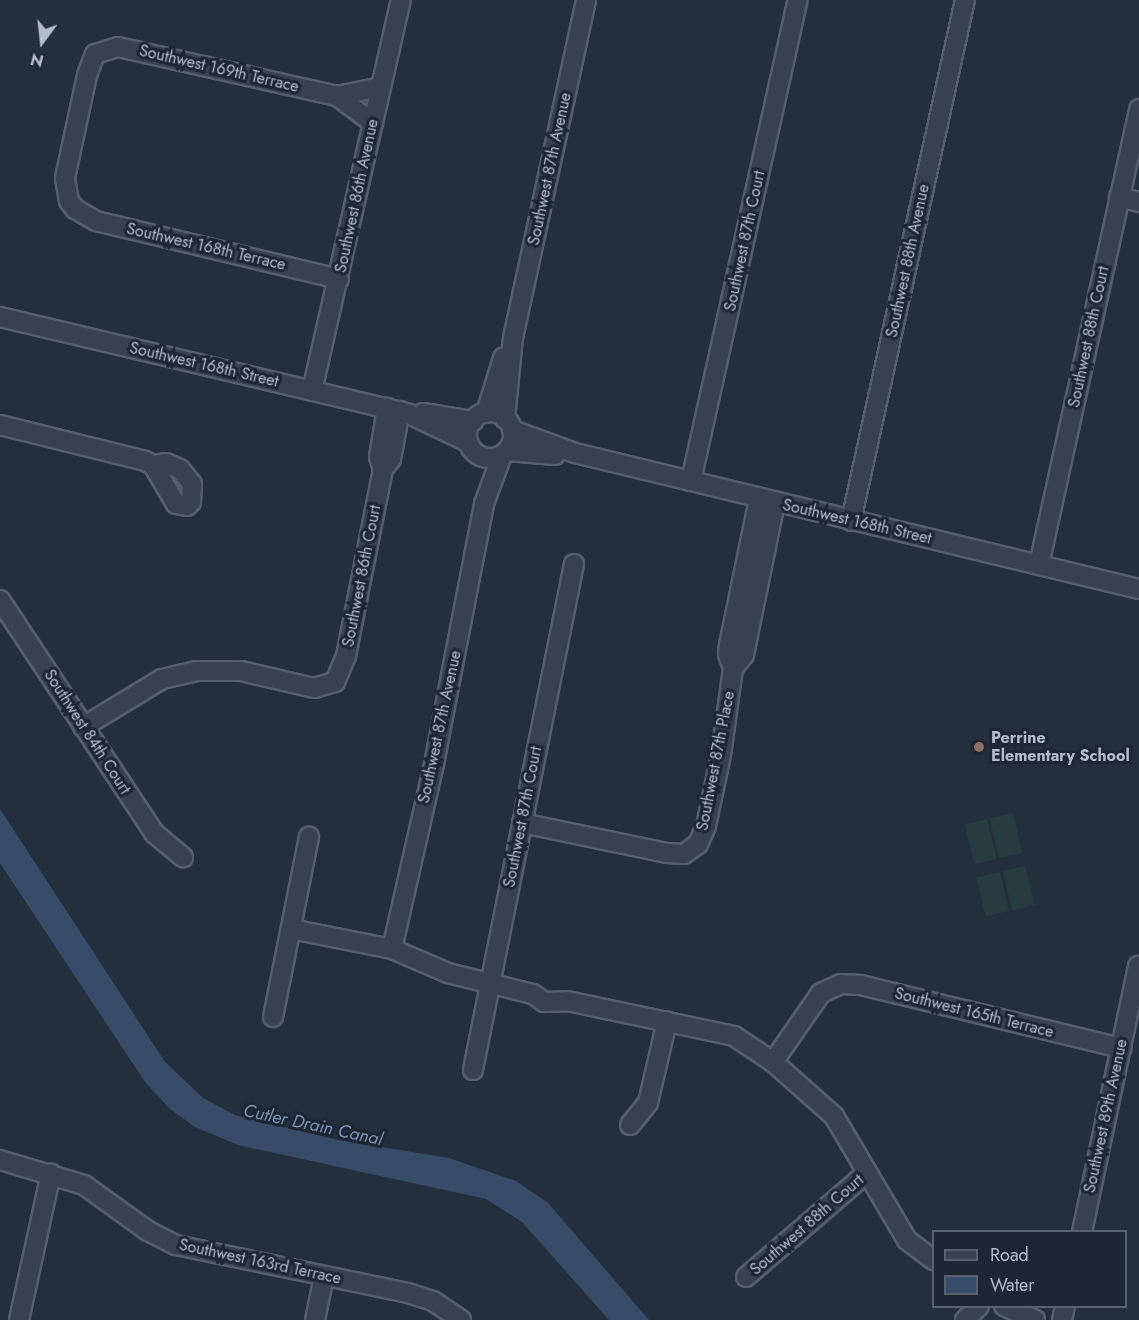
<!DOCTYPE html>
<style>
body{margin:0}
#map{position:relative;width:1139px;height:1320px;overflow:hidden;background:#242f3e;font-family:Jost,sans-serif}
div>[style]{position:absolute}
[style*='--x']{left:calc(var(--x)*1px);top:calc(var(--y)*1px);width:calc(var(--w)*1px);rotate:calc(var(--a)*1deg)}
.green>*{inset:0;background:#263c3f;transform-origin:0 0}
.water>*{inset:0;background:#394c67}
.roads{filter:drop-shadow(2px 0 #565f6c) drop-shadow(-2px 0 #565f6c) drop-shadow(0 2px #565f6c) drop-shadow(0 -2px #565f6c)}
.minor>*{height:18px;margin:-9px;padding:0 9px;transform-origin:9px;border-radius:9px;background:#38414e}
.minor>.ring{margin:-9px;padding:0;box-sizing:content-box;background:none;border:18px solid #38414e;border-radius:50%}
.dots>*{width:16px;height:16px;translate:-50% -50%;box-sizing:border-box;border:3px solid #1d2633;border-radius:50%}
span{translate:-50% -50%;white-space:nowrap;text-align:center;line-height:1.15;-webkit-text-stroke:6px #1d2633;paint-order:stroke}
.street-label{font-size:16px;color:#b4bcc9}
.poi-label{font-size:16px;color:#b4bcc9;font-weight:700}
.left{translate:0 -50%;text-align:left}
.water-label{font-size:18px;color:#7c92b1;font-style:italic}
.legend{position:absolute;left:932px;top:1230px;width:195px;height:78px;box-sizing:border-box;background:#1d2633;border:2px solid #59626f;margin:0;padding:8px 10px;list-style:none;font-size:18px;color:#b4bcc9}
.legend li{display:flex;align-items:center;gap:12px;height:30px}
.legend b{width:30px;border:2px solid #59626f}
.north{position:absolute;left:12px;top:12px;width:60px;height:60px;-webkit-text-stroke:4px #1d2633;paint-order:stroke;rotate:195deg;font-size:16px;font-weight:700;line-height:24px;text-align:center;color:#b4bcc9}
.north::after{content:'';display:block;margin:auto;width:21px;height:27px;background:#b4bcc9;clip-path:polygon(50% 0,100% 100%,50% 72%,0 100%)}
</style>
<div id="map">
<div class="green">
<i style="left:1013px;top:813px;width:41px;height:24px;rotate:77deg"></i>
<i style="left:987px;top:819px;width:41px;height:23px;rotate:76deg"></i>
<i style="left:1025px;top:866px;width:40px;height:23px;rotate:76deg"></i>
<i style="left:1000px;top:872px;width:40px;height:24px;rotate:77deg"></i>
</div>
<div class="water">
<i style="clip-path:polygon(0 809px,165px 1062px,203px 1098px,235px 1115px,338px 1140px,449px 1158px,516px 1181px,548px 1203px,649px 1320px,609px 1320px,522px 1222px,486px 1199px,238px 1145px,195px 1127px,170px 1109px,145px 1082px,0 863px)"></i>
</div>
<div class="roads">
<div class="minor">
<i style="--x:337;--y:96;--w:45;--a:36.9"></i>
<i style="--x:1119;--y:197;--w:21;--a:14"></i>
<i style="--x:339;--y:279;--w:250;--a:-166.6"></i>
<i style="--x:96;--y:221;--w:24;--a:-150"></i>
<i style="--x:75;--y:209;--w:10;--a:-127"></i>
<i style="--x:69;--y:201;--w:23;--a:-100"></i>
<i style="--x:65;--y:178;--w:105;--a:-77.9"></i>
<i style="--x:87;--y:75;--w:22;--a:-69"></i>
<i style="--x:95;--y:54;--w:24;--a:-17"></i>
<i style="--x:118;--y:47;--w:224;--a:12.6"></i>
<i style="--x:337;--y:96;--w:45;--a:-11.6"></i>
<i style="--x:0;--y:317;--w:420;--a:13.3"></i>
<i style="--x:409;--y:414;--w:65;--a:25.4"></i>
<i style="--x:312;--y:391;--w:401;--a:-77.2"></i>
<i class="ring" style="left:467px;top:412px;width:28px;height:28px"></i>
<i style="--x:423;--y:413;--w:51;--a:9.1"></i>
<i style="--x:486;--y:413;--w:58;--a:-72.8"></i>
<i style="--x:505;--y:419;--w:81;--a:-84.4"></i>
<i style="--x:513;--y:338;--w:346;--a:-77.8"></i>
<i style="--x:0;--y:425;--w:149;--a:13.9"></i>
<i style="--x:145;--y:461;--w:9;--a:27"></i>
<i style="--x:153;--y:465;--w:45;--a:59.5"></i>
<i style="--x:176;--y:504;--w:11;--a:10"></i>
<i style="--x:187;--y:506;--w:6;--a:-45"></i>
<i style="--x:191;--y:502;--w:18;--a:-87"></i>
<i style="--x:192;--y:484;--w:19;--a:-129"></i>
<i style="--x:180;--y:469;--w:15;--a:-157"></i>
<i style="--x:166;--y:463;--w:13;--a:171"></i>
<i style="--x:512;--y:430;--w:67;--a:20.1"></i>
<i style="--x:575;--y:453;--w:580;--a:13.56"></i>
<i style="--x:507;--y:451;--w:48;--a:4.8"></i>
<i style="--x:383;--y:469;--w:13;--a:-51"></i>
<i style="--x:391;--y:459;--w:49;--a:-79.4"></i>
<i style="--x:691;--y:481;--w:493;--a:-77.5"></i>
<i style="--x:851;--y:521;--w:533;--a:-77.66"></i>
<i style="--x:1039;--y:565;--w:467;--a:-77.6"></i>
<i style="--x:0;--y:600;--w:279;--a:56.5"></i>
<i style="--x:154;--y:833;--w:38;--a:40"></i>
<i style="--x:733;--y:668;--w:17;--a:-50"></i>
<i style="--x:744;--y:655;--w:155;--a:-78.5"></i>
<i style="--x:83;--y:727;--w:92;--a:-31.3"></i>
<i style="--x:162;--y:679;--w:35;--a:-13"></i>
<i style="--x:196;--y:671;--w:45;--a:0"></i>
<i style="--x:241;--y:671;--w:75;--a:13.1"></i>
<i style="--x:314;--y:688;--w:22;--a:-16"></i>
<i style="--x:335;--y:682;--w:28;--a:-67"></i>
<i style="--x:346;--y:656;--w:191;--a:-78.8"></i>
<i style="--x:383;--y:469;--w:13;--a:-108"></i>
<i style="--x:379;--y:457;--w:50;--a:-80.7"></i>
<i style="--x:522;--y:823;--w:148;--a:11.7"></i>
<i style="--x:667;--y:853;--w:17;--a:3"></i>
<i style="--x:684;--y:854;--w:17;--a:-36"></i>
<i style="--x:698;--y:844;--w:20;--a:-66"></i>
<i style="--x:706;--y:826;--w:73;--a:-78.1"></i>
<i style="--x:721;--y:755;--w:88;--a:-82.1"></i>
<i style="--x:733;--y:668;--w:15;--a:-110"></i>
<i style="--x:728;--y:654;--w:9;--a:-84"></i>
<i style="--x:729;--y:645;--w:149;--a:-78.4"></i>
<i style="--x:291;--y:929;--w:103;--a:11.2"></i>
<i style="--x:392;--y:949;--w:61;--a:23.2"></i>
<i style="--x:448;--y:973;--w:88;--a:13.9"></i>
<i style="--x:533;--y:994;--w:14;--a:36"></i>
<i style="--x:544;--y:1002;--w:23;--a:-2"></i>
<i style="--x:567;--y:1001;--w:171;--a:11.8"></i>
<i style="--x:734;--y:1036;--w:47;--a:33.7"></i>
<i style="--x:773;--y:1062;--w:81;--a:41.5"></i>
<i style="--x:834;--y:1116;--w:144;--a:59.5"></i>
<i style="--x:907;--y:1240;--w:34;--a:37"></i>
<i style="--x:392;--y:949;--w:190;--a:-77.2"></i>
<i style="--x:434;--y:764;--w:265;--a:-79.1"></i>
<i style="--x:484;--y:504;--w:52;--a:-69.8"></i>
<i style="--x:273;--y:1017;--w:184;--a:-78.7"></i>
<i style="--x:773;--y:1062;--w:84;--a:-55.2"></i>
<i style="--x:821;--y:993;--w:22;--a:-24"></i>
<i style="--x:841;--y:984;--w:20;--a:3"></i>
<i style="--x:861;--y:985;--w:268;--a:13.6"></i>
<i style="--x:473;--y:1070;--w:516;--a:-78.71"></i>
<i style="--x:630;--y:1125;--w:28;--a:-51"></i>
<i style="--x:648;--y:1103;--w:84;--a:-77"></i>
<i style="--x:0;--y:1160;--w:88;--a:16.6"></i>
<i style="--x:84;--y:1185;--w:79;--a:35.7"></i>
<i style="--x:148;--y:1231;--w:31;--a:27"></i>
<i style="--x:176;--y:1245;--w:237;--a:11.7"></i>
<i style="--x:408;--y:1293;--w:26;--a:18"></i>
<i style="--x:433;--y:1301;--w:34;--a:34"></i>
<i style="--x:1082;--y:1232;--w:272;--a:-78.1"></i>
<i style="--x:746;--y:1277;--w:160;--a:-40.7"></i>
<i style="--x:1004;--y:1306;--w:34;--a:24"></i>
<i style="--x:19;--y:1320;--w:150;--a:-77.7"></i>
<i style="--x:315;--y:1320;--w:45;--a:-78.4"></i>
<i style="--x:965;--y:1320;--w:20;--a:-45"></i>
<i style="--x:1062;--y:1320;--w:14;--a:-78"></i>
</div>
</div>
<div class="dots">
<i style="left:979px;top:747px;background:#8d6e63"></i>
</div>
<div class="street-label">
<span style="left:219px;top:69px;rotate:13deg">Southwest 169th Terrace</span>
<span style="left:550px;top:169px;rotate:-78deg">Southwest 87th Avenue</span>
<span style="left:357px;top:196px;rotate:-78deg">Southwest 86th Avenue</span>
<span style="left:745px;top:241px;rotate:-78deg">Southwest 87th Court</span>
<span style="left:206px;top:247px;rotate:13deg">Southwest 168th Terrace</span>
<span style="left:908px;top:261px;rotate:-78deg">Southwest 88th Avenue</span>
<span style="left:1089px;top:337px;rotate:-78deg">Southwest 88th Court</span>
<span style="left:204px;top:365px;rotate:13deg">Southwest 168th Street</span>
<span style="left:857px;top:522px;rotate:13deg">Southwest 168th Street</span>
<span style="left:362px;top:576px;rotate:-79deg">Southwest 86th Court</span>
<span style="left:440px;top:727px;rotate:-78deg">Southwest 87th Avenue</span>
<span style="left:87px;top:732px;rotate:57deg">Southwest 84th Court</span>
<span style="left:716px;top:761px;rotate:-79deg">Southwest 87th Place</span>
<span style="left:523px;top:817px;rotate:-79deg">Southwest 87th Court</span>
<span style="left:974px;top:1013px;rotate:14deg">Southwest 165th Terrace</span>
<span style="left:1106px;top:1116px;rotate:-78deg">Southwest 89th Avenue</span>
<span style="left:807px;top:1225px;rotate:-41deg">Southwest 88th Court</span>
<span style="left:260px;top:1262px;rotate:12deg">Southwest 163rd Terrace</span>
</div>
<div class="poi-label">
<span class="left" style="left:991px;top:747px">Perrine<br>Elementary School</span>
</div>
<div class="water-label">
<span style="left:313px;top:1125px;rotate:12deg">Cutler Drain Canal</span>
</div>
<ul class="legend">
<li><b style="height:8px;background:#38414e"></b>Road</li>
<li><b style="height:16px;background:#394c67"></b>Water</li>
</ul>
<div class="north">N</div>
</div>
